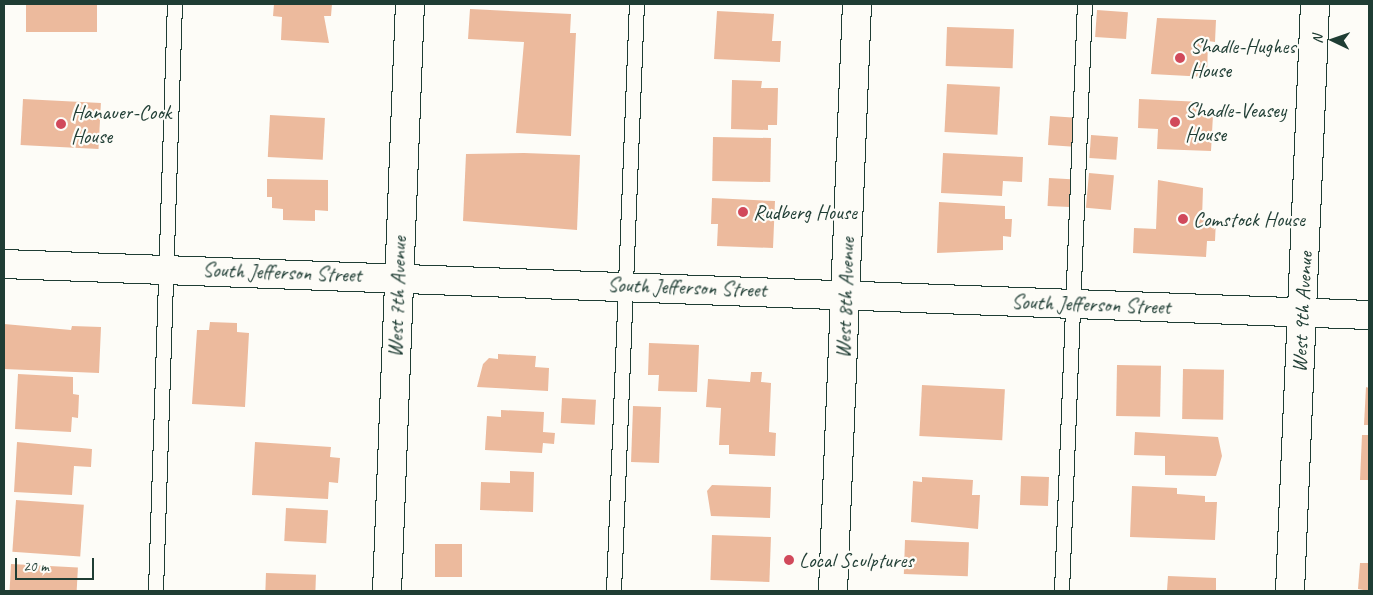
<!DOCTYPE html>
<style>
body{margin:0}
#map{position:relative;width:1373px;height:595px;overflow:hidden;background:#fdfcf7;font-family:Caveat,sans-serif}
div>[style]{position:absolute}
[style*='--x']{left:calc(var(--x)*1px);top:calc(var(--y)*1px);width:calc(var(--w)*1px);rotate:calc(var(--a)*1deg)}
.building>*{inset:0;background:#ecba9d;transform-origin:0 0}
.roads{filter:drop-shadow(1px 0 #1f3d34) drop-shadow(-1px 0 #1f3d34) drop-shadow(0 1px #1f3d34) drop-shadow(0 -1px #1f3d34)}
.lane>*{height:14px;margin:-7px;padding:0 7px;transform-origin:7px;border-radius:7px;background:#fdfcf7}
.street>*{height:28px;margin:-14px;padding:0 14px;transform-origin:14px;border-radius:14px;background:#fdfcf7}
.dots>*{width:14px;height:14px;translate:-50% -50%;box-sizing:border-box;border:2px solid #fdfcf7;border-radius:50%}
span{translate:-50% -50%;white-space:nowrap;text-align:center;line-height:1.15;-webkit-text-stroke:4.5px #fdfcf7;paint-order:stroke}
.poi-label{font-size:21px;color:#1f3d34}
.left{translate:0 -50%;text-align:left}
.street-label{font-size:21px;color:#1f3d34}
.frame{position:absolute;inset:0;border:5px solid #1f3d34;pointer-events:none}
.north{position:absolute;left:1308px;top:15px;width:50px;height:50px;-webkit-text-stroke:4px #fdfcf7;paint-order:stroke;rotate:273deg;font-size:14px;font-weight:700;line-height:20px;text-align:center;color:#1f3d34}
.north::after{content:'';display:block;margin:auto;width:18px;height:22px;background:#1f3d34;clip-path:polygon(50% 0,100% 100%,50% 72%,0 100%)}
.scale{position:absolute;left:15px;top:558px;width:79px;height:22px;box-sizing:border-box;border:2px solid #1f3d34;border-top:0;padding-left:6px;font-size:15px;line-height:18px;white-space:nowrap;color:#1f3d34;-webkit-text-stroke:4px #fdfcf7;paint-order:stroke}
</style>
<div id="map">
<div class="building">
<i style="left:26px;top:4px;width:71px;height:28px"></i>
<i style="clip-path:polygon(274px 4px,332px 4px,331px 16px,324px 16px,329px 43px,281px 40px,282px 17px,273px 16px)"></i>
<i style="clip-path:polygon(470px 9px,571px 14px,570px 33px,576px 33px,571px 136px,516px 133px,524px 42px,468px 39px)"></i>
<i style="left:1097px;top:10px;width:31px;height:27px;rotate:4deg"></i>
<i style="clip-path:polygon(717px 11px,774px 14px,772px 41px,781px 41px,780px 62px,714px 59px)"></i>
<i style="clip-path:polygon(1157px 18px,1216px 20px,1215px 42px,1208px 41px,1207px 77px,1151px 74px)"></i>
<i style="left:947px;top:27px;width:67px;height:39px;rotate:2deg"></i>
<i style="clip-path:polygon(732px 80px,762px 81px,761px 88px,778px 88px,777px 125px,768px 125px,768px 130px,731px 129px)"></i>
<i style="left:947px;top:84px;width:53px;height:48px;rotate:3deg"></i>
<i style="left:23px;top:99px;width:78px;height:46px;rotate:3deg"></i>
<i style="clip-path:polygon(1139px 99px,1202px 102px,1201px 114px,1213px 115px,1211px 151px,1157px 149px,1158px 129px,1138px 128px)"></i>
<i style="left:270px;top:115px;width:55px;height:42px;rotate:3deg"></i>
<i style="left:1050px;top:116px;width:26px;height:29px;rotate:4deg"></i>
<i style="left:1091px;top:135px;width:27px;height:23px;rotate:4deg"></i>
<i style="left:713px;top:137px;width:58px;height:44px;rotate:1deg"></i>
<i style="clip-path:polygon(524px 153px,580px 155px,577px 230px,463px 221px,466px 154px)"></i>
<i style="clip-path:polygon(943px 153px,1023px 157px,1022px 182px,1003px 181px,1002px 196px,941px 193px)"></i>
<i style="left:1089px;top:173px;width:25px;height:35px;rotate:5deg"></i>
<i style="left:1049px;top:178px;width:22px;height:28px;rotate:3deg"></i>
<i style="clip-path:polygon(267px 179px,328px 180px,328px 211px,315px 210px,315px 221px,283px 220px,283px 209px,272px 208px,272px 197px,267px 197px)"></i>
<i style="clip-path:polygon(1158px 180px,1203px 188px,1202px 219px,1216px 219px,1215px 241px,1207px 241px,1206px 257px,1133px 253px,1134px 228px,1156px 229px)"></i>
<i style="clip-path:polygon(712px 198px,775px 201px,773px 248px,717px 246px,718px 224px,711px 224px)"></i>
<i style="clip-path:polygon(939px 202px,1005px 206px,1005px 219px,1012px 219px,1011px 237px,1003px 236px,1003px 250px,937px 253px)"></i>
<i style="clip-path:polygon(210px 322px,237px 323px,237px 332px,249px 333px,245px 407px,192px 404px,197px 330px,209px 330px)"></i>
<i style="clip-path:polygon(4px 324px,71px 330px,72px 326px,101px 327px,99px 373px,4px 369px)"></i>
<i style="clip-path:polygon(649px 343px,699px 345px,697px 392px,658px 391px,659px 375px,648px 375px)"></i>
<i style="clip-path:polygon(498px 354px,536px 356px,535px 367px,549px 368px,548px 391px,477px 387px,483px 364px,489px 358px,498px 359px)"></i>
<i style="left:1117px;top:365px;width:44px;height:51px;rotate:1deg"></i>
<i style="left:1183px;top:369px;width:41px;height:50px;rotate:1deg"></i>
<i style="clip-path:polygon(751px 372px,762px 372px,761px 382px,771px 383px,769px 432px,776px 433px,775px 456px,729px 454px,729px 445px,719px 445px,721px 408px,706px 407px,708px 379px,750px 382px)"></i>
<i style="clip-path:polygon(18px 374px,73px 377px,73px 394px,79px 395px,78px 418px,72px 417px,71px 432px,15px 429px)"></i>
<i style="left:922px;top:385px;width:83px;height:51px;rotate:3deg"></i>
<i style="clip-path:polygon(1366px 387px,1369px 388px,1369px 425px,1364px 425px)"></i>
<i style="left:562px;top:398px;width:34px;height:25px;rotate:3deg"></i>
<i style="left:633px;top:406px;width:28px;height:56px;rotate:2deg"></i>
<i style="clip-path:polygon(501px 410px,544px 412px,543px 432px,555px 433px,554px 444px,543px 443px,542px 453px,485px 450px,487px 416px,501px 417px)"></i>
<i style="clip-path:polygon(1135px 432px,1218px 437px,1222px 456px,1216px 476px,1165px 475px,1165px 456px,1134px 455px)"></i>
<i style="clip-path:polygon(1362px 435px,1369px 435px,1369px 480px,1360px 480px)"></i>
<i style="clip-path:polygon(17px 442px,92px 449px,91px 467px,74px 466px,72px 495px,14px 492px)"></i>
<i style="clip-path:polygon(255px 442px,331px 447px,330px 457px,340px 458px,338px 483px,329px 482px,328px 499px,252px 495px)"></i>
<i style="clip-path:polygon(510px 471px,534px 472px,533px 512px,480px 510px,481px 482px,510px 483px)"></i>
<i style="left:1021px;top:476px;width:28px;height:29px;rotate:2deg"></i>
<i style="clip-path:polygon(922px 477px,973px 480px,972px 495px,980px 495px,978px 529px,911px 522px,913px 481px,922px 482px)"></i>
<i style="clip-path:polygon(712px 485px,771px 487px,770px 518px,711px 516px,707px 491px)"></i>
<i style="clip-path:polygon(1132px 486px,1177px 488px,1177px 494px,1205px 496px,1205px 502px,1217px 502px,1215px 540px,1130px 537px)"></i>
<i style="left:16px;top:500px;width:68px;height:52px;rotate:4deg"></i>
<i style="left:286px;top:508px;width:42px;height:33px;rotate:3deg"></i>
<i style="left:712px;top:535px;width:59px;height:45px;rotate:2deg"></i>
<i style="left:905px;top:540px;width:64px;height:34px;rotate:2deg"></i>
<i style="left:435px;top:544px;width:27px;height:33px"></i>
<i style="clip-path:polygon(1360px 563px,1369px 563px,1369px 591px,1358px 589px)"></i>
<i style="left:11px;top:564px;width:67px;height:27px;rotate:3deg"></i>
<i style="left:266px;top:573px;width:50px;height:18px;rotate:2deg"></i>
<i style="clip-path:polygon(1168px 576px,1216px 578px,1216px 591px,1167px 591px)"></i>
</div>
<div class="roads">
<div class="lane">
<i style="--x:156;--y:591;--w:587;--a:-88.15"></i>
<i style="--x:614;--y:591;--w:587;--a:-87.76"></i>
<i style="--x:1062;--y:591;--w:587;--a:-87.76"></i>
</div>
<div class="street">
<i style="--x:4;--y:264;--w:1366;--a:2.14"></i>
<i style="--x:387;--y:591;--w:587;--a:-87.76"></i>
<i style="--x:833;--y:591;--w:587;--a:-87.66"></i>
<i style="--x:1290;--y:591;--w:588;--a:-87.56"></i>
</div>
</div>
<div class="dots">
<i style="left:1180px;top:58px;background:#d1495b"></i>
<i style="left:1175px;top:122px;background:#d1495b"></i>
<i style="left:61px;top:124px;background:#d1495b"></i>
<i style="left:743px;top:212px;background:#d1495b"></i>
<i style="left:1183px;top:219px;background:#d1495b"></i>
<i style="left:789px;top:560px;background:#d1495b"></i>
</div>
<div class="poi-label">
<span class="left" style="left:1190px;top:58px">Shadle-Hughes<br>House</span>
<span class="left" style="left:1185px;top:122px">Shadle-Veasey<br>House</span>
<span class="left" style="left:71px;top:124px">Hanauer-Cook<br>House</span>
<span class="left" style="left:753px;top:212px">Rudberg House</span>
<span class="left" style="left:1193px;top:219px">Comstock House</span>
<span class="left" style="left:799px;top:560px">Local Sculptures</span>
</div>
<div class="street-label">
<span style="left:282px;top:272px;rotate:2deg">South Jefferson Street</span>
<span style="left:687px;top:287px;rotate:2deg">South Jefferson Street</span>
<span style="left:397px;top:297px;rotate:-88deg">West 7th Avenue</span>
<span style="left:845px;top:298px;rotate:-88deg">West 8th Avenue</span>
<span style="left:1091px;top:304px;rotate:2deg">South Jefferson Street</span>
<span style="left:1302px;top:312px;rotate:-87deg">West 9th Avenue</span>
</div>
<div class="frame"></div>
<div class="north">N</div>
<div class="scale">20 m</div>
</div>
